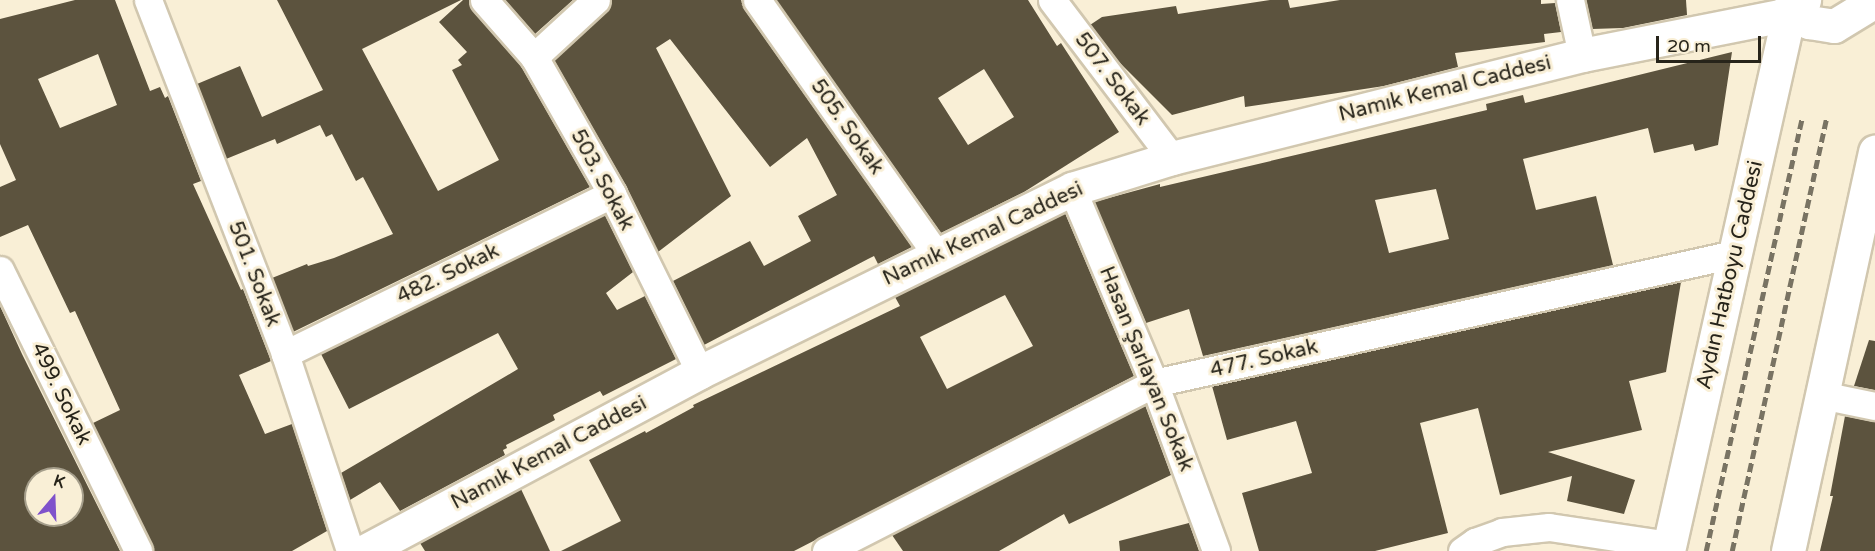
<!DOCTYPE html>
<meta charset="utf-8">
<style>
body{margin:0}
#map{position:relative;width:1875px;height:551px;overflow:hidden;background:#f9efd6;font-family:"Varela Round",sans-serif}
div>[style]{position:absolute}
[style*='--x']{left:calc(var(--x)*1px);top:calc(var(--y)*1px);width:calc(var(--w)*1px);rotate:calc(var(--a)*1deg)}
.building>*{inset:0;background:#5c533e}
.roads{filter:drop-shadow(2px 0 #d1c7af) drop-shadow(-2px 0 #d1c7af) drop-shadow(0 2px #d1c7af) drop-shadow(0 -2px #d1c7af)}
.minor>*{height:27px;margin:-13.5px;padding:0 13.5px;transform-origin:13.5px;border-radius:13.5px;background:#fff}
.tertiary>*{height:33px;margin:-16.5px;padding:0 16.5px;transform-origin:16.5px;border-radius:16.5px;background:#fff}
.secondary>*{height:33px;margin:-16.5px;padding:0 16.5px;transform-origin:16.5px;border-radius:16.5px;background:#fff}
.rail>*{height:4.5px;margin-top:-2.25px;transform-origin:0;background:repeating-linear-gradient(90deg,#797363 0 9px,transparent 0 13.5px)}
span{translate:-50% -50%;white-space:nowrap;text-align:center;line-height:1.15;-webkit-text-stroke:6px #f9efd6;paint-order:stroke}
.street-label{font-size:21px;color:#27241a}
.north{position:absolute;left:24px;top:467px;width:60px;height:60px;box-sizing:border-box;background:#f9efd6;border:2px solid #a59e8b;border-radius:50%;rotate:19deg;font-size:16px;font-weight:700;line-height:24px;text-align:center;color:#27241a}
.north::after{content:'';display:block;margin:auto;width:21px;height:27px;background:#7f52cb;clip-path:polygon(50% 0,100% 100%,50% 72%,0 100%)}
.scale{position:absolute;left:1656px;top:36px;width:105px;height:27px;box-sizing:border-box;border:3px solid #27241a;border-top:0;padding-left:8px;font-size:18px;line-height:21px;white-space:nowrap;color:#27241a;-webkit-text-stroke:4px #f9efd6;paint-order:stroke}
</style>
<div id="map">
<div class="building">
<i style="clip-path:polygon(evenodd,75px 0,115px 0,150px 91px,160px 87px,165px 98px,168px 96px,201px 181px,193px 184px,241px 290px,243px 289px,271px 361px,239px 375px,265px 434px,292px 424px,327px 531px,292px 551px,154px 551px,93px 423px,120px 410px,75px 311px,70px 313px,28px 225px,0 237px,0 187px,16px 180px,0 144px,0 19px,75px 0,98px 54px,117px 105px,60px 128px,38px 79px,98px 54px)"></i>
<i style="clip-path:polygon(277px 0,461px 0,362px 49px,438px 191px,499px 160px,452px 70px,462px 65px,458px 60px,467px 52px,439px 22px,463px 0,469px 0,472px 10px,521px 66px,590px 187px,293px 332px,272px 278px,307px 264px,308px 266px,334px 258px,393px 234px,363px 177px,356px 181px,332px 134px,326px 137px,320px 125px,277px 144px,275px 139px,226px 159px,197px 84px,240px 66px,262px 117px,323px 90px)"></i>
<i style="clip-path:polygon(505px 0,573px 0,535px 34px)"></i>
<i style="clip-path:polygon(611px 0,741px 0,744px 9px,912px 247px,878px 264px,874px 256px,868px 259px,704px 345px,673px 281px,750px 241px,764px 266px,811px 241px,798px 216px,837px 195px,807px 138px,770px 167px,670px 39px,656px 48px,731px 196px,658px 252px,626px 186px,554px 60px,607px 12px)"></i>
<i style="clip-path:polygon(evenodd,776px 0,1028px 0,1057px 46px,1061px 43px,1119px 132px,1024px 192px,941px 233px,776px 0,984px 69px,1014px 117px,968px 145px,938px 98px,984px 69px)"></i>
<i style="clip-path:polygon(1270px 0,1288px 0,1290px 8px,1340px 0,1541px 0,1541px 4px,1555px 3px,1561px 32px,1544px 34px,1545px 42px,1455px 53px,1458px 67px,1384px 86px,1245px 107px,1244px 96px,1172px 115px,1118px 61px,1090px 25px,1102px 17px,1176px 6px,1178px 14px)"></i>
<i style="clip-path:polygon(1586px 0,1686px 0,1687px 15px,1623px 28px,1592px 29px)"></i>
<i style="clip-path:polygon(evenodd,1732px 52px,1718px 145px,1695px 151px,1693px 144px,1654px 153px,1648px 128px,1523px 159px,1536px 210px,1596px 196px,1613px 265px,1203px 356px,1189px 309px,1146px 323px,1094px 202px,1160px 184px,1160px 187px,1487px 110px,1486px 104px,1523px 95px,1525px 103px,1732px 52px,1436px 189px,1449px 239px,1389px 253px,1375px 200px,1436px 189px)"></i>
<i style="clip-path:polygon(evenodd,1065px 213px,1134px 376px,794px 551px,561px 551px,621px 521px,589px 460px,645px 431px,646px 433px,694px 407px,693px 405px,900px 306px,895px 297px,1065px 213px,1005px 295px,1033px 346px,947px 389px,920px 337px,1005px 295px)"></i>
<i style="clip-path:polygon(605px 215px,633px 272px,606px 293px,617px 310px,645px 296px,676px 359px,603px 396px,600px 391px,553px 415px,555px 420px,506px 445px,507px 448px,503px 450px,505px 455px,400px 511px,380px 482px,350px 500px,341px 473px,518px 369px,498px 333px,349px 409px,321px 354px)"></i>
<i style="clip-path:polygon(1681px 282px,1666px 372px,1629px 381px,1642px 430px,1548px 452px,1635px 480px,1624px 514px,1567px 501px,1572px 476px,1500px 495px,1478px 408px,1420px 423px,1448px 533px,1375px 551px,1259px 551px,1242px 493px,1312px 473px,1296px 421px,1227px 440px,1212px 386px)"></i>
<i style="clip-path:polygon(evenodd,0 306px,22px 354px,120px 551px,0 551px,0 306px,36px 479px,72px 479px,72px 515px,36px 515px,36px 479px)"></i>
<i style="clip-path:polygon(1869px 340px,1875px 341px,1875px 390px,1854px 386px)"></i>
<i style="clip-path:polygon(1145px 405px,1171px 475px,1069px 524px,1064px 514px,999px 551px,903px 551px,892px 535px)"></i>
<i style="clip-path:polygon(1845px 416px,1875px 421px,1875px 551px,1820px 551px,1833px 496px,1830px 496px)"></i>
<i style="clip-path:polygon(521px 489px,550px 551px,425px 551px,420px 543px)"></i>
<i style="clip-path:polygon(1189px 523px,1199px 551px,1120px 551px,1119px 541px)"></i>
</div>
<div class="roads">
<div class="minor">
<i style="--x:148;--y:0;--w:380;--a:68.8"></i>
<i style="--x:285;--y:354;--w:207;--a:71.7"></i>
<i style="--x:484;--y:0;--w:76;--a:48.7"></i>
<i style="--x:534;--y:57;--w:158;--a:60.3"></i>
<i style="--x:612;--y:194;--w:199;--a:63.7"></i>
<i style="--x:757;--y:0;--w:312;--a:54.8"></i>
<i style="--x:1052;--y:0;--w:198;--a:52.8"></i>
<i style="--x:1570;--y:0;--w:56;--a:77.7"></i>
<i style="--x:534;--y:57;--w:84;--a:-42.6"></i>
<i style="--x:1072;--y:189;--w:211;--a:67.1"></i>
<i style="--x:1154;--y:383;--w:179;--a:69.7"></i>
<i style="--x:0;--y:270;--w:313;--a:63.8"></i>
<i style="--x:285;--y:354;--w:364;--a:-26.1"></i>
<i style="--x:1821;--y:395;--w:55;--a:11.5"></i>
<i style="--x:826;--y:551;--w:369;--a:-27.1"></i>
<i style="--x:1154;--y:383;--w:594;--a:-12.54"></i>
<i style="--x:1462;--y:551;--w:16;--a:-35"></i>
<i style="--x:1475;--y:542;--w:29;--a:-20"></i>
<i style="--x:1502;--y:532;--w:47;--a:-6.1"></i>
<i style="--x:1549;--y:527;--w:122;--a:8.5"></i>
</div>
<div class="tertiary">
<i style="--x:1668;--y:551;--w:565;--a:-77.32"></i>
<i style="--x:1788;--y:551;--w:409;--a:-77.7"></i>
</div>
<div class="secondary">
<i style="--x:1790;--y:14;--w:21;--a:23"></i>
<i style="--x:1809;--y:22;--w:25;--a:9"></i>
<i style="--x:1834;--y:26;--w:48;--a:-31.4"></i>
<i style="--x:365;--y:551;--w:380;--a:-28.1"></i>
<i style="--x:700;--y:372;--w:415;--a:-26.2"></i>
<i style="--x:1072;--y:189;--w:105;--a:-17.2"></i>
<i style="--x:1172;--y:158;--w:423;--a:-14.1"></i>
<i style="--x:1582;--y:55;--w:212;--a:-11.2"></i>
<i style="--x:1790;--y:14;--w:20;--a:-45"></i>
</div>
</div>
<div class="rail">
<i style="--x:1706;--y:551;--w:444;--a:-77.5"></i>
<i style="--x:1732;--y:551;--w:442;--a:-77.7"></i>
</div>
<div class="street-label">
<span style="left:1112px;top:79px;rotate:53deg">507. Sokak</span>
<span style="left:1445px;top:89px;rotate:-14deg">Namık Kemal Caddesi</span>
<span style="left:847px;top:127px;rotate:55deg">505. Sokak</span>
<span style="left:602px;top:180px;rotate:62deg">503. Sokak</span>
<span style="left:983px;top:234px;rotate:-25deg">Namık Kemal Caddesi</span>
<span style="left:254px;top:274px;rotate:69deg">501. Sokak</span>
<span style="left:448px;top:274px;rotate:-26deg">482. Sokak</span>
<span style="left:1730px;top:275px;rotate:-77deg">Aydın Hatboyu Caddesi</span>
<span style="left:1264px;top:359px;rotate:-13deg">477. Sokak</span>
<span style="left:1146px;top:369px;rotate:68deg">Hasan Şarlayan Sokak</span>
<span style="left:61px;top:394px;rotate:64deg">499. Sokak</span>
<span style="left:549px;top:453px;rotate:-28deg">Namık Kemal Caddesi</span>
</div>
<div class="north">K</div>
<div class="scale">20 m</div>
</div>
